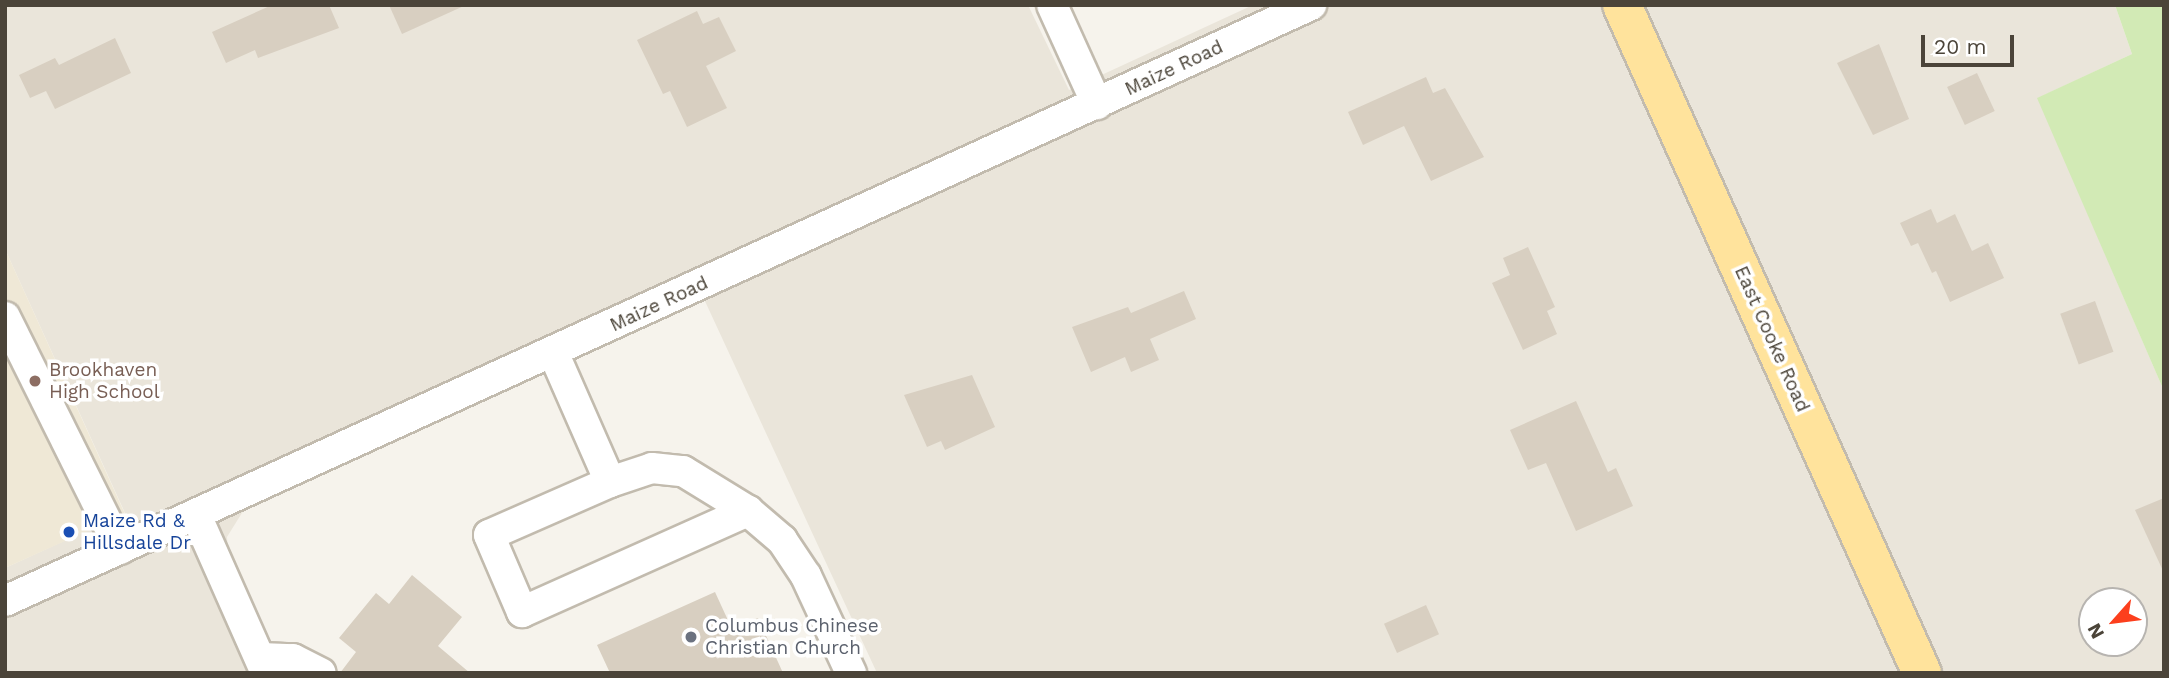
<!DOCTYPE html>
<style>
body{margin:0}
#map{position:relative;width:2169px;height:678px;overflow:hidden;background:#f6f3ec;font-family:"Work Sans",sans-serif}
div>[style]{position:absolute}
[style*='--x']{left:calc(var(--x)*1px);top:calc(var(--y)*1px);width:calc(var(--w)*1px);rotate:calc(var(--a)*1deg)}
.residential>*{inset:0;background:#eae5da}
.education>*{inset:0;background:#efe8d6}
.green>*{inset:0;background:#d2eab5}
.building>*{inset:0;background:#d8cfc1;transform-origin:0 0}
.roads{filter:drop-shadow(2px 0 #c2bbae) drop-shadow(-2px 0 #c2bbae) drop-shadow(0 2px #c2bbae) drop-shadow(0 -2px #c2bbae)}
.minor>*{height:30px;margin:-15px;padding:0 15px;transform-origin:15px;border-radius:15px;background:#fff}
.major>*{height:38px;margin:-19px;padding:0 19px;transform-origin:19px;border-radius:19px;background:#ffe39c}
.dots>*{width:19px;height:19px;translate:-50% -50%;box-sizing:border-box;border:4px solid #fff;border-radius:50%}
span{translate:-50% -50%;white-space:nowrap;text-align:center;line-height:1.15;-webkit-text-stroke:7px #fff;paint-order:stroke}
.street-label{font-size:19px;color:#4b4439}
.education-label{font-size:19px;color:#785e54}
.left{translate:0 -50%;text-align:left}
.transit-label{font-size:19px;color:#164399}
.worship-label{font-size:19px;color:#5b616d}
.frame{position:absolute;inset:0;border:7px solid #4b4439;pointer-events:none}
.north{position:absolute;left:2078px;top:587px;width:70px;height:70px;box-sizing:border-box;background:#fff;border:2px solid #b7b4b0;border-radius:50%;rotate:242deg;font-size:19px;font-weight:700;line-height:28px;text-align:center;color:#4b4439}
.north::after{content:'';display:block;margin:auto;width:24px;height:32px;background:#fc3f1d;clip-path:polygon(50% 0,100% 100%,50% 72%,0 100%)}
.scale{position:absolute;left:1921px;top:35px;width:93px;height:32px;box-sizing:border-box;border:4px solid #4b4439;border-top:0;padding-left:9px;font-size:21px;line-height:24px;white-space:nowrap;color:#4b4439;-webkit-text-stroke:5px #fff;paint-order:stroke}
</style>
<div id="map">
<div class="residential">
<i style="clip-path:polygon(evenodd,5px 5px,1028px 5px,1069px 90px,1253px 5px,2115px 5px,2132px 54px,2038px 98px,2164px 391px,2164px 673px,877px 673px,704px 299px,245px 508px,227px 537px,228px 555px,280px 673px,5px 673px,5px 568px,125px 513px,5px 249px,5px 5px,2092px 601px,2134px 601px,2134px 643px,2092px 643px,2092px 601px)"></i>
</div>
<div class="education">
<i style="clip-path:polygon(5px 249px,125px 514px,5px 568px)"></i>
</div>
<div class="green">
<i style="clip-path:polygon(2115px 5px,2164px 5px,2164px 391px,2037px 98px,2132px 54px)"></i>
</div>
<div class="building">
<i style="clip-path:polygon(272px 5px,329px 5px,339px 28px,258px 58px,255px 50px,226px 63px,212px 32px)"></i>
<i style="clip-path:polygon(389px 5px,466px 5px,402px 34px)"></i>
<i style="clip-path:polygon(697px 11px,703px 24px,719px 17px,736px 51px,706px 66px,727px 108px,687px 127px,670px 91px,663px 94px,637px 40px)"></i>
<i style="clip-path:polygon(115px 38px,131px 73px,55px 109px,46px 91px,30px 98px,19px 75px,55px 58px,59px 65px)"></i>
<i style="clip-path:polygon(1879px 44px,1909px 119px,1873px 135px,1837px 63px)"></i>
<i style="left:1977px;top:73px;width:42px;height:33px;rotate:65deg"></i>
<i style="clip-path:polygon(1426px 77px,1433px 93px,1445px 88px,1484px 157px,1431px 181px,1404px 126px,1363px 145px,1348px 112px)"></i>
<i style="clip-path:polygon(1931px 209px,1937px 223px,1955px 214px,1972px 251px,1988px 243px,2004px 278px,1950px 302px,1936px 271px,1932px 273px,1918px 243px,1911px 246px,1900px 223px)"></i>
<i style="clip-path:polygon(1528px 247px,1555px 307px,1547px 311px,1557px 334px,1523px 350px,1492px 283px,1510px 275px,1503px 258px)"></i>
<i style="clip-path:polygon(1184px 291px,1196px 319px,1150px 339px,1159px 360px,1131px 372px,1125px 357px,1091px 372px,1072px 327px,1128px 307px,1131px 313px)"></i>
<i style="left:2095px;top:301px;width:54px;height:37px;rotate:70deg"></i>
<i style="clip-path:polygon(972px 375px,995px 427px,945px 450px,941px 441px,927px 447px,904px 395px)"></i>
<i style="clip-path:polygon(1576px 401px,1608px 472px,1616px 468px,1633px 506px,1576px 531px,1546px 463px,1528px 470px,1510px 430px)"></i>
<i style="clip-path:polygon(2164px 498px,2164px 573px,2135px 510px)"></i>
<i style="clip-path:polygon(412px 575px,462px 617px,438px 646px,470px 673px,340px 673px,356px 652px,339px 638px,376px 593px,389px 604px)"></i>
<i style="clip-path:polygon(715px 592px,732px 629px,758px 618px,783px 673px,610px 673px,597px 645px)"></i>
<i style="left:1426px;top:605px;width:32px;height:46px;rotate:66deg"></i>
</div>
<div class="roads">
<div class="minor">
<i style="--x:1052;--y:5;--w:109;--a:65.6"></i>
<i style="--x:5;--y:317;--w:259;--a:63.6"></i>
<i style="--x:553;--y:352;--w:142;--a:66.3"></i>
<i style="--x:610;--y:482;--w:44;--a:-18.4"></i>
<i style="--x:652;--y:468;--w:31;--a:6"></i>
<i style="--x:683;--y:471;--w:76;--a:31.6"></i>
<i style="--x:748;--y:511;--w:45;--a:40.5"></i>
<i style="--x:782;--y:540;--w:43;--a:56.3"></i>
<i style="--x:806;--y:576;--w:107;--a:65.1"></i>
<i style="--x:610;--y:482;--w:132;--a:156.3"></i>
<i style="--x:489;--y:535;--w:84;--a:66.8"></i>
<i style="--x:522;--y:612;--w:248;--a:-24.1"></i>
<i style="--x:196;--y:515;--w:173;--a:66.1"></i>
<i style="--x:5;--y:601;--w:1436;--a:-24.53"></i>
<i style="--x:260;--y:658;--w:33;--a:2"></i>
<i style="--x:293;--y:659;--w:31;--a:27"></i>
</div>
<div class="major">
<i style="--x:1622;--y:5;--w:732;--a:65.82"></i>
</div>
</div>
<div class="dots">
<i style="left:35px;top:381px;background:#8d6e63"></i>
<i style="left:69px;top:532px;background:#1a4fb4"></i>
<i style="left:691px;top:637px;background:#6b7280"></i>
</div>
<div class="street-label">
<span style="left:1174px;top:68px;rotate:-25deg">Maize Road</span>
<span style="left:659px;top:304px;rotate:-25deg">Maize Road</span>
<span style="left:1772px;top:339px;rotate:66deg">East Cooke Road</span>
</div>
<div class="education-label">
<span class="left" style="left:49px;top:381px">Brookhaven<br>High School</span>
</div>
<div class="transit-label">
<span class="left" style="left:83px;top:532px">Maize Rd &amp;<br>Hillsdale Dr</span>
</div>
<div class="worship-label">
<span class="left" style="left:705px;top:637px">Columbus Chinese<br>Christian Church</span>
</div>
<div class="frame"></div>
<div class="north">N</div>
<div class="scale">20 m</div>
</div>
